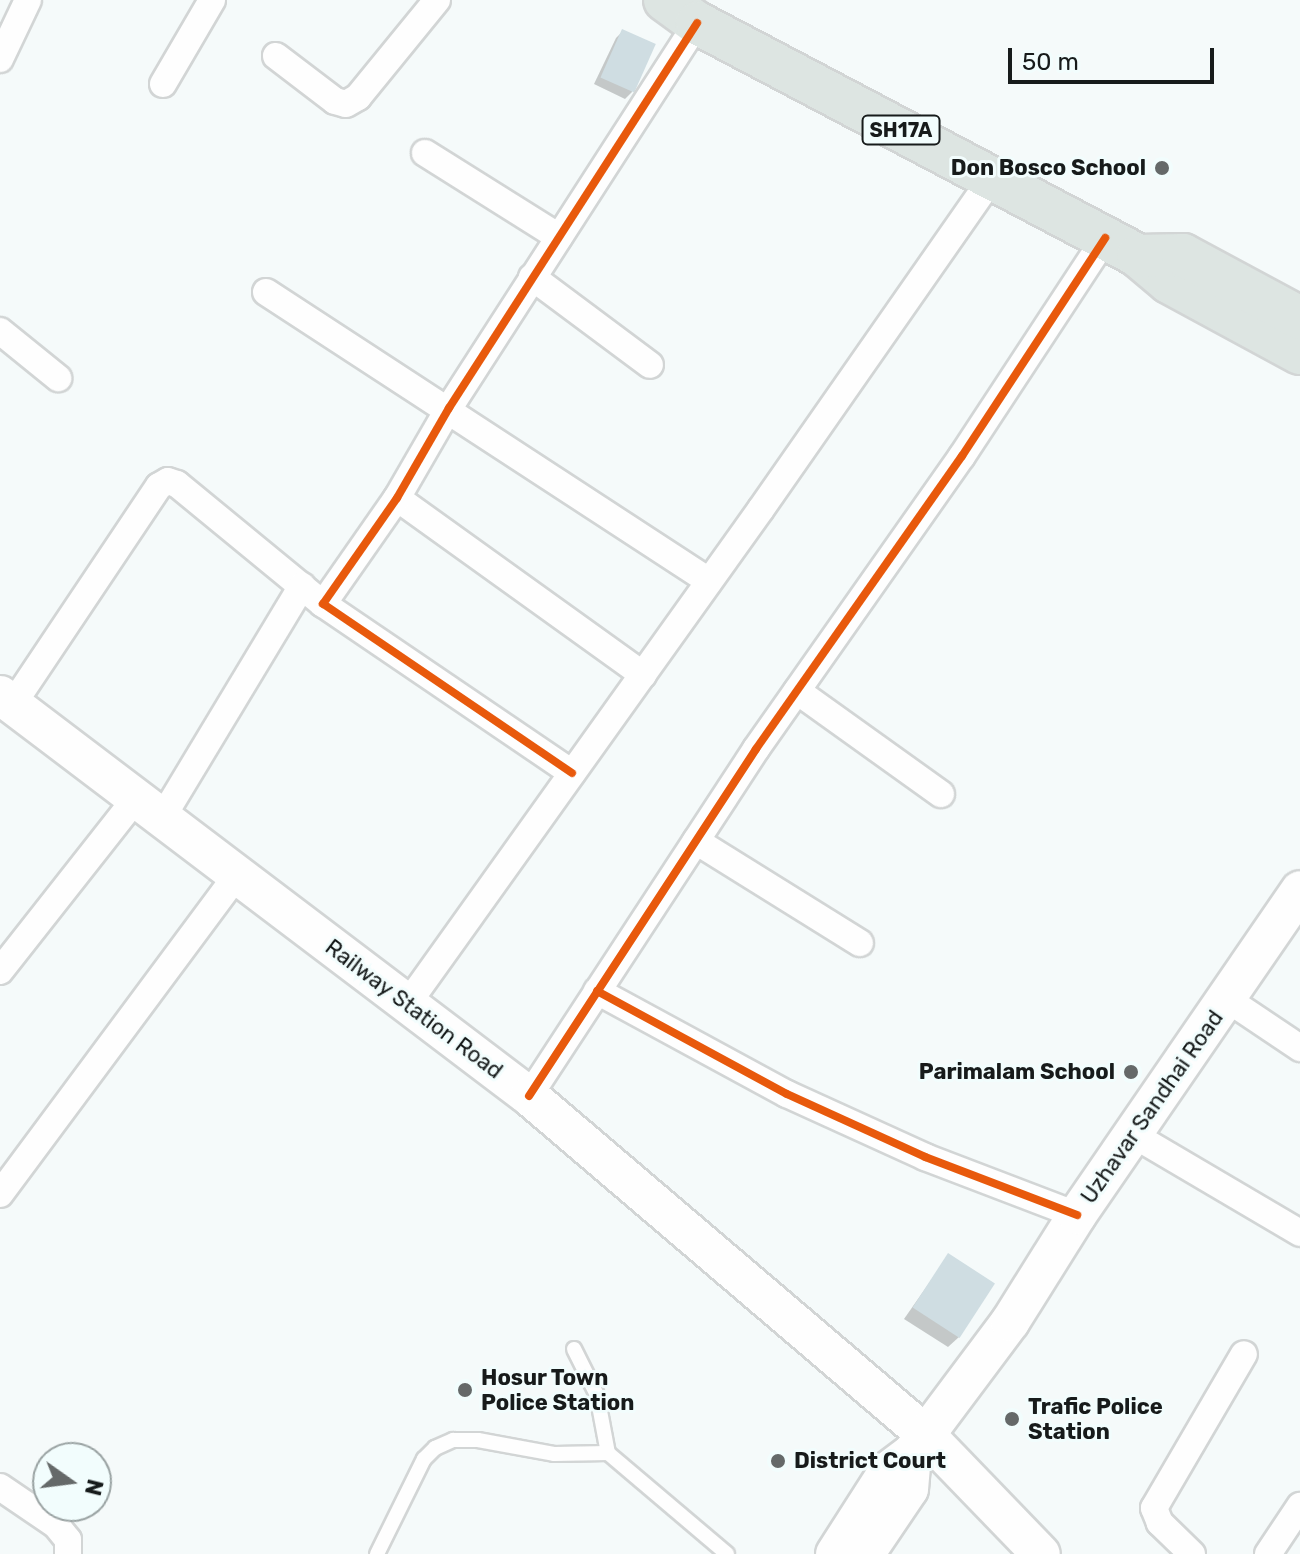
<!DOCTYPE html>
<style>
body{margin:0}
#map{position:relative;width:1300px;height:1554px;overflow:hidden;background:#f5fafa;font-family:Rubik,sans-serif}
div>[style]{position:absolute}
[style*='--x']{left:calc(var(--x)*1px);top:calc(var(--y)*1px);width:calc(var(--w)*1px);rotate:calc(var(--a)*1deg)}
.shadow>*{inset:0;background:#0003}
.building>*{inset:0;background:#cfdde2;transform-origin:0 0}
.roads{filter:drop-shadow(2px 0 #d2d5d5) drop-shadow(-2px 0 #d2d5d5) drop-shadow(0 2px #d2d5d5) drop-shadow(0 -2px #d2d5d5)}
.lane>*{height:14px;margin:-7px;padding:0 7px;transform-origin:7px;border-radius:7px;background:#fefefe}
.street>*{height:26px;margin:-13px;padding:0 13px;transform-origin:13px;border-radius:13px;background:#fefefe}
.secondary>*{height:38px;margin:-19px;padding:0 19px;transform-origin:19px;border-radius:19px;background:#fefefe}
.primary>*{height:42px;margin:-21px;padding:0 21px;transform-origin:21px;border-radius:21px;background:#dde5e2}
.cycleway>*{height:8px;margin:-4px;padding:0 4px;transform-origin:4px;border-radius:4px;background:#e8590c}
.dots>*{width:22px;height:22px;translate:-50% -50%;box-sizing:border-box;border:4px solid #f2fdfd;border-radius:50%}
span{translate:-50% -50%;white-space:nowrap;text-align:center;line-height:1.15;-webkit-text-stroke:6px #f2fdfd;paint-order:stroke}
.shield-label span{padding:2px 6px;background:#f2fdfd;border:2px solid;border-radius:6px;-webkit-text-stroke-width:0}
.shield-label{font-size:20px;color:#171b1b;font-weight:700}
.poi-label{font-size:22px;color:#171b1b;font-weight:700}
.right{translate:-100% -50%;text-align:right}
.left{translate:0 -50%;text-align:left}
.street-label{font-size:22px;color:#171b1b}
.north{position:absolute;left:32px;top:1442px;width:80px;height:80px;box-sizing:border-box;background:#f2fdfd;border:2px solid #9aa3a3;border-radius:50%;rotate:104deg;font-size:22px;font-weight:700;line-height:32px;text-align:center;color:#171b1b}
.north::after{content:'';display:block;margin:auto;width:28px;height:36px;background:#656969;clip-path:polygon(50% 0,100% 100%,50% 72%,0 100%)}
.scale{position:absolute;left:1008px;top:48px;width:206px;height:36px;box-sizing:border-box;border:4px solid #171b1b;border-top:0;padding-left:10px;font-size:24px;line-height:28px;white-space:nowrap;color:#171b1b;-webkit-text-stroke:6px #f2fdfd;paint-order:stroke}
</style>
<div id="map">
<div class="shadow">
<i style="clip-path:polygon(623px 31px,632px 92px,625px 99px,594px 84px,616px 38px)"></i>
<i style="clip-path:polygon(948px 1256px,959px 1337px,948px 1347px,904px 1319px)"></i>
</div>
<div class="building">
<i style="left:622px;top:29px;width:37px;height:53px;rotate:24deg"></i>
<i style="left:948px;top:1253px;width:56px;height:65px;rotate:33deg"></i>
</div>
<div class="roads">
<div class="lane">
<i style="--x:574;--y:1349;--w:51;--a:63.4"></i>
<i style="--x:597;--y:1395;--w:59;--a:79.3"></i>
<i style="--x:608;--y:1453;--w:156;--a:40.3"></i>
<i style="--x:377;--y:1554;--w:106;--a:-63.7"></i>
<i style="--x:424;--y:1459;--w:16;--a:-45"></i>
<i style="--x:435;--y:1448;--w:20;--a:-24"></i>
<i style="--x:453;--y:1440;--w:25;--a:0"></i>
<i style="--x:478;--y:1440;--w:77;--a:10.4"></i>
<i style="--x:554;--y:1454;--w:54;--a:-1.1"></i>
</div>
<div class="street">
<i style="--x:276;--y:56;--w:74;--a:37.3"></i>
<i style="--x:335;--y:101;--w:11;--a:15"></i>
<i style="--x:346;--y:104;--w:14;--a:-30"></i>
<i style="--x:358;--y:97;--w:125;--a:-50.8"></i>
<i style="--x:0;--y:59;--w:65;--a:-64.6"></i>
<i style="--x:163;--y:84;--w:97;--a:-59.7"></i>
<i style="--x:425;--y:153;--w:158;--a:32.1"></i>
<i style="--x:532;--y:277;--w:147;--a:36.7"></i>
<i style="--x:266;--y:292;--w:529;--a:33.12"></i>
<i style="--x:0;--y:331;--w:75;--a:39"></i>
<i style="--x:397;--y:498;--w:303;--a:35.7"></i>
<i style="--x:797;--y:691;--w:177;--a:35.6"></i>
<i style="--x:13;--y:704;--w:262;--a:-56.2"></i>
<i style="--x:159;--y:486;--w:10;--a:-29"></i>
<i style="--x:168;--y:481;--w:9;--a:18"></i>
<i style="--x:177;--y:484;--w:189;--a:39.4"></i>
<i style="--x:572;--y:773;--w:301;--a:-145.8"></i>
<i style="--x:323;--y:604;--w:129;--a:-55.1"></i>
<i style="--x:397;--y:498;--w:104;--a:-60"></i>
<i style="--x:449;--y:408;--w:458;--a:-57.2"></i>
<i style="--x:162;--y:818;--w:271;--a:-58.9"></i>
<i style="--x:696;--y:841;--w:193;--a:31.9"></i>
<i style="--x:0;--y:971;--w:220;--a:-51.8"></i>
<i style="--x:597;--y:991;--w:216;--a:28.5"></i>
<i style="--x:787;--y:1094;--w:152;--a:24.5"></i>
<i style="--x:925;--y:1157;--w:163;--a:20.9"></i>
<i style="--x:1227;--y:999;--w:88;--a:33.9"></i>
<i style="--x:408;--y:1003;--w:607;--a:-54.45"></i>
<i style="--x:761;--y:509;--w:404;--a:-55.1"></i>
<i style="--x:529;--y:1096;--w:415;--a:-56.8"></i>
<i style="--x:756;--y:749;--w:358;--a:-54.9"></i>
<i style="--x:962;--y:456;--w:261;--a:-56.7"></i>
<i style="--x:1149;--y:1144;--w:175;--a:30.5"></i>
<i style="--x:0;--y:1194;--w:397;--a:-53.4"></i>
<i style="--x:0;--y:1487;--w:68;--a:34.2"></i>
<i style="--x:56;--y:1525;--w:19;--a:51"></i>
<i style="--x:68;--y:1540;--w:14;--a:90"></i>
<i style="--x:1192;--y:1554;--w:45;--a:-135.9"></i>
<i style="--x:1160;--y:1523;--w:16;--a:-112"></i>
<i style="--x:1154;--y:1508;--w:178;--a:-59.7"></i>
<i style="--x:1268;--y:1554;--w:58;--a:-56.3"></i>
</div>
<div class="secondary">
<i style="--x:0;--y:695;--w:664;--a:37.16"></i>
<i style="--x:529;--y:1096;--w:519;--a:40.47"></i>
<i style="--x:924;--y:1433;--w:168;--a:46"></i>
<i style="--x:835;--y:1554;--w:98;--a:-57.4"></i>
<i style="--x:888;--y:1471;--w:30;--a:-37"></i>
<i style="--x:912;--y:1453;--w:164;--a:-53.2"></i>
<i style="--x:1010;--y:1322;--w:126;--a:-57.9"></i>
<i style="--x:1077;--y:1215;--w:394;--a:-55.5"></i>
<i style="--x:865;--y:1554;--w:78;--a:-55.9"></i>
<i style="--x:909;--y:1489;--w:36;--a:-85"></i>
</div>
<div class="primary">
<i style="--x:665;--y:0;--w:39;--a:36"></i>
<i style="--x:697;--y:23;--w:499;--a:27.8"></i>
<i style="--x:1138;--y:256;--w:40;--a:40"></i>
<i style="--x:1169;--y:282;--w:149;--a:28.5"></i>
<i style="--x:1138;--y:256;--w:45;--a:-1.3"></i>
<i style="--x:1183;--y:255;--w:133;--a:28.3"></i>
</div>
</div>
<div class="cycleway">
<i style="--x:572;--y:773;--w:301;--a:-145.8"></i>
<i style="--x:323;--y:604;--w:129;--a:-55.1"></i>
<i style="--x:397;--y:498;--w:104;--a:-60"></i>
<i style="--x:449;--y:408;--w:458;--a:-57.2"></i>
<i style="--x:597;--y:991;--w:216;--a:28.5"></i>
<i style="--x:787;--y:1094;--w:152;--a:24.5"></i>
<i style="--x:925;--y:1157;--w:163;--a:20.9"></i>
<i style="--x:529;--y:1096;--w:415;--a:-56.8"></i>
<i style="--x:756;--y:749;--w:358;--a:-54.9"></i>
<i style="--x:962;--y:456;--w:261;--a:-56.7"></i>
</div>
<div class="dots">
<i style="left:1162px;top:168px;background:#656969"></i>
<i style="left:1131px;top:1072px;background:#656969"></i>
<i style="left:465px;top:1390px;background:#656969"></i>
<i style="left:1012px;top:1419px;background:#656969"></i>
<i style="left:778px;top:1461px;background:#656969"></i>
</div>
<div class="shield-label">
<span style="left:901px;top:130px">SH17A</span>
</div>
<div class="poi-label">
<span class="right" style="left:1146px;top:168px">Don Bosco School</span>
<span class="right" style="left:1115px;top:1072px">Parimalam School</span>
<span class="left" style="left:481px;top:1390px">Hosur Town<br>Police Station</span>
<span class="left" style="left:1028px;top:1419px">Trafic Police<br>Station</span>
<span class="left" style="left:794px;top:1461px">District Court</span>
</div>
<div class="street-label">
<span style="left:414px;top:1009px;rotate:37deg">Railway Station Road</span>
<span style="left:1152px;top:1107px;rotate:-55deg">Uzhavar Sandhai Road</span>
</div>
<div class="north">N</div>
<div class="scale">50 m</div>
</div>
